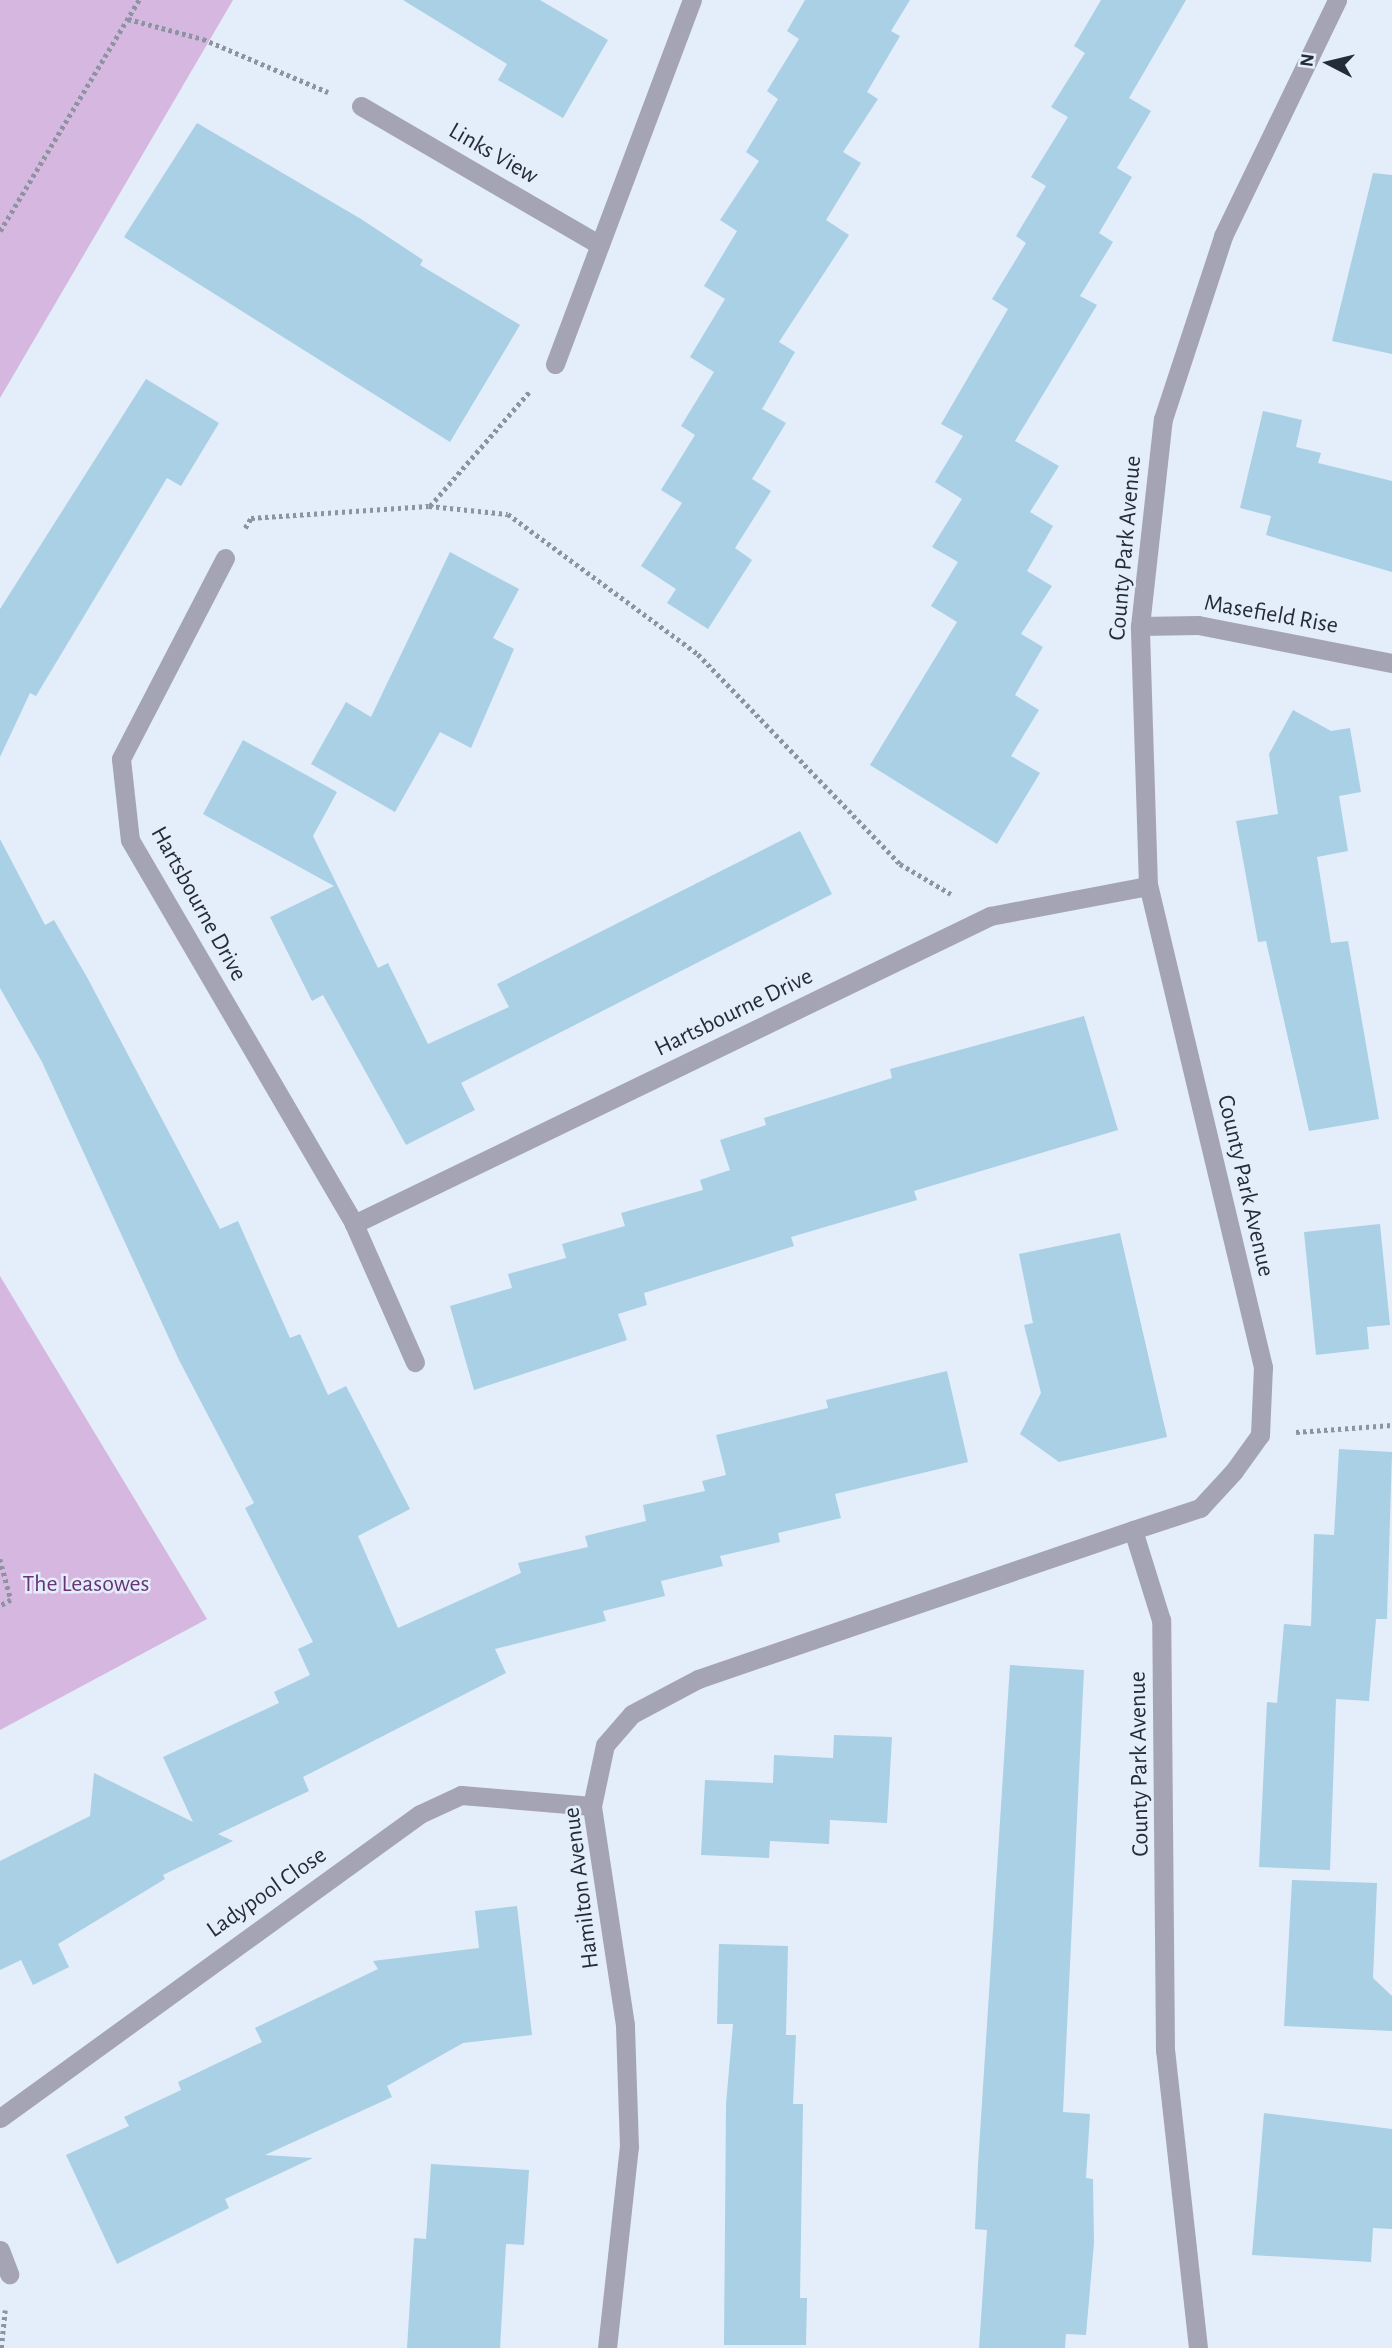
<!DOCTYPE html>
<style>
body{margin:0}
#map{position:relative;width:1392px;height:2348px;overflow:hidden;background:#e4edfa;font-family:"Alegreya Sans",sans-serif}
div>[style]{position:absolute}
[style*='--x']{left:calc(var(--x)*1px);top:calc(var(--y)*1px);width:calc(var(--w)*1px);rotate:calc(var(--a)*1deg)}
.green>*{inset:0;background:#d6b7df}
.building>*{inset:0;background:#a9d0e4}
.path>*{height:4.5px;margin-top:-2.25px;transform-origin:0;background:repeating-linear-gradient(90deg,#8b94a0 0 3.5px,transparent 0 7px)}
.minor>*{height:19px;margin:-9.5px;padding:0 9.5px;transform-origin:9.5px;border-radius:9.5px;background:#a5a4b4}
span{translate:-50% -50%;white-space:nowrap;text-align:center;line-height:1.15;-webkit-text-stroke:5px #e4edfa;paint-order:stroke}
.street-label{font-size:24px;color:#242c38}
.park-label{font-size:24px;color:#683477}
.north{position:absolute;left:1294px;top:28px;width:70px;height:70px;-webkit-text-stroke:5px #e4edfa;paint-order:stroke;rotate:277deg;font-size:19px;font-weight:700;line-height:28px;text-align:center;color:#242c38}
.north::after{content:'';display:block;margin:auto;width:24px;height:32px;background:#242c38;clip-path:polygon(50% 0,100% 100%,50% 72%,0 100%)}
</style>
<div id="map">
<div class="green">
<i style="clip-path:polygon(0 0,233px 0,0 398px)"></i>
<i style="clip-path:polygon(0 1276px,207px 1619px,0 1730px)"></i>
</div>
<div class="building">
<i style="clip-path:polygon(403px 0,540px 0,608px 40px,563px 118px,498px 80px,507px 64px)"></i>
<i style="clip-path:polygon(805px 0,910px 0,891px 31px,900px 36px,867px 92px,878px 99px,843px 152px,861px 163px,826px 220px,849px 235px,779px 342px,795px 352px,762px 409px,786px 423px,752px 479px,771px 491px,735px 548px,752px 560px,708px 629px,667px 603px,676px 589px,641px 566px,682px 503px,661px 490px,695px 435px,681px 426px,714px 372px,690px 357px,725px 299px,704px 286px,737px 231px,720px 220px,759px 161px,746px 152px,778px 99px,767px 91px,799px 39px,787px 31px)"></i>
<i style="clip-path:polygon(1101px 0,1186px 0,1129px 98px,1151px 111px,1117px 168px,1132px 177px,1099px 233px,1113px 242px,1080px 296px,1097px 305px,1015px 441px,1059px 466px,1030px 512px,1053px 526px,1027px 571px,1052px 586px,1021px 634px,1043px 647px,1015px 695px,1039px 710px,1011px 756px,1040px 773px,997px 844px,870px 765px,957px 622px,931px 606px,958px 562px,932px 547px,962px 499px,935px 482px,963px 436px,941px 424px,1008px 309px,992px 299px,1026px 243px,1016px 236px,1046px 186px,1031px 177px,1068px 117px,1051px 107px,1085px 53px,1074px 46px)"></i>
<i style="clip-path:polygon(197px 123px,361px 219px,423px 260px,420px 265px,520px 325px,450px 442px,124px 237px)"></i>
<i style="clip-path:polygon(1373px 173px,1392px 175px,1392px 354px,1332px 341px)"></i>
<i style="clip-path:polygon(146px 379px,219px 423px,181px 486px,167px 478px,36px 696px,30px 693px,0 757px,0 609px)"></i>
<i style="clip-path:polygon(1263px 411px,1302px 420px,1296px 447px,1321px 453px,1318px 463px,1392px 481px,1392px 572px,1266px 535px,1271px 516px,1240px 508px)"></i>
<i style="clip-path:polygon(450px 552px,519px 589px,493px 638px,514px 649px,471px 748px,440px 732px,395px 812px,311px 764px,346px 702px,371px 717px)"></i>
<i style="clip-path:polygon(1293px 710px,1331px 731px,1350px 728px,1361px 792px,1339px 796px,1348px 851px,1317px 857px,1331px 943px,1348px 941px,1379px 1119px,1309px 1131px,1266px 941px,1258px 942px,1236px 821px,1278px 814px,1269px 754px)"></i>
<i style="clip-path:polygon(243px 740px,337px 792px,313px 836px,378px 968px,388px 963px,428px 1044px,509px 1007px,497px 984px,800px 831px,832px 894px,461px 1083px,475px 1110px,406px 1145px,323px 995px,312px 1001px,270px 917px,334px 886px,203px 814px)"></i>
<i style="clip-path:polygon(0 839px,45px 925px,54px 920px,88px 979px,220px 1229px,238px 1221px,290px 1338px,300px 1334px,328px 1395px,346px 1386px,410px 1509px,358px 1536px,398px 1628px,521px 1573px,518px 1563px,588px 1547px,585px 1536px,646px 1521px,643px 1505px,705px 1491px,702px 1481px,726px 1475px,716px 1435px,828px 1408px,826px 1400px,947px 1371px,968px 1462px,835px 1494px,841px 1518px,778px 1533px,780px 1542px,720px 1556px,723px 1566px,661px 1581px,665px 1596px,603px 1611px,606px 1621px,495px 1649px,506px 1673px,303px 1777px,309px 1791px,218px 1834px,233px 1841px,163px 1875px,165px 1879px,58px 1944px,69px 1967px,33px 1985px,21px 1960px,0 1970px,0 1861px,90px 1816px,94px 1773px,193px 1822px,163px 1757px,279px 1703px,274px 1692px,310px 1675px,298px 1649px,313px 1642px,245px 1508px,254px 1503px,179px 1360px,42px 1062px,0 988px)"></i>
<i style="clip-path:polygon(1084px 1016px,1118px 1130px,914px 1191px,917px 1200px,791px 1237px,794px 1246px,644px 1293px,647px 1305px,618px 1314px,627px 1340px,474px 1390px,450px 1306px,512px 1288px,508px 1274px,566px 1258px,562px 1244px,625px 1226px,621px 1213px,703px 1190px,700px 1180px,730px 1170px,720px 1140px,766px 1125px,764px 1118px,892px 1078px,890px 1069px)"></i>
<i style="clip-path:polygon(1380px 1224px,1390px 1325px,1367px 1327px,1369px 1349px,1316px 1355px,1304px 1232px)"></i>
<i style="clip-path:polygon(1120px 1233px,1167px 1437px,1059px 1462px,1020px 1434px,1041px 1393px,1024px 1325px,1033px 1323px,1019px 1254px)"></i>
<i style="clip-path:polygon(1339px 1449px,1392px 1452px,1387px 1619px,1376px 1619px,1369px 1701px,1336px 1699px,1330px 1870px,1259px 1867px,1267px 1702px,1277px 1703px,1284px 1624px,1311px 1626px,1314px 1534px,1334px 1535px)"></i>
<i style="clip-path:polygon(1010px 1665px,1084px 1670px,1063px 2112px,1090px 2114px,1086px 2178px,1093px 2179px,1094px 2243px,1086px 2335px,1066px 2334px,1065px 2348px,979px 2348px,987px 2230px,975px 2229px,978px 2165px)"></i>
<i style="clip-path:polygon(834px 1735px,892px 1737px,887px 1823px,830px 1820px,829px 1844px,770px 1841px,769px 1858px,701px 1855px,705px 1780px,773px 1783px,774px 1755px,833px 1758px)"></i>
<i style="clip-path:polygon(1292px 1880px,1377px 1883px,1373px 1978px,1392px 1996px,1392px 2031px,1284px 2026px)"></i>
<i style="clip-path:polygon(517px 1906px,532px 2035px,463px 2043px,387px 2086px,392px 2097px,265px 2155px,313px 2158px,225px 2199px,229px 2208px,117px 2264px,66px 2155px,129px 2126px,124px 2117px,181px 2090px,178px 2082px,262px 2042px,255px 2028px,378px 1969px,373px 1961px,479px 1948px,475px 1911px)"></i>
<i style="clip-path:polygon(719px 1944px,788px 1946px,786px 2035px,796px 2035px,793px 2104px,803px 2104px,800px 2298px,807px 2298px,806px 2345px,724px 2345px,726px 2104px,733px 2024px,717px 2024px)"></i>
<i style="clip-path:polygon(1264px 2113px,1392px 2129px,1392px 2229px,1373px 2228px,1371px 2262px,1252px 2255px)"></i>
<i style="clip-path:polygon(431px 2164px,529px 2170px,524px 2245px,506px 2244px,500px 2348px,407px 2348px,414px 2238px,426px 2239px)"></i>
</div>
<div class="path">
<i style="--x:128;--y:19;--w:78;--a:14.9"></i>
<i style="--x:203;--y:39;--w:136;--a:23"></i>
<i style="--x:0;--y:231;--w:270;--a:-59"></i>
<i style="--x:430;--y:506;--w:152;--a:-49"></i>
<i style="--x:245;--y:528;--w:12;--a:-59"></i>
<i style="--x:251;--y:518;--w:178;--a:-3.9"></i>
<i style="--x:429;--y:506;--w:79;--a:5.8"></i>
<i style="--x:508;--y:514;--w:236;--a:36.4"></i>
<i style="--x:698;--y:654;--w:291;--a:46.1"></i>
<i style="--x:900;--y:864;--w:59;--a:30.5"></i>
<i style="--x:1296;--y:1432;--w:96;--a:-4.2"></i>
<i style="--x:0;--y:1559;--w:42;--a:75"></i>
<i style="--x:11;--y:1600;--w:13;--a:151"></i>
<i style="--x:1;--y:2348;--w:38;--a:-84"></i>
</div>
<div class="minor">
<i style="--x:361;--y:106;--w:276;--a:30.2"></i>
<i style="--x:555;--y:364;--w:389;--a:-69.4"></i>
<i style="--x:225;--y:558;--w:226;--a:117.4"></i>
<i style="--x:121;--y:759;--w:81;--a:83.7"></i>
<i style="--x:130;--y:840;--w:445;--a:59.7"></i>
<i style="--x:354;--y:1224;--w:151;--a:66.2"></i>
<i style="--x:1140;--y:626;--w:58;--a:-1"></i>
<i style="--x:1198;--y:625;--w:198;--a:11.1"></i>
<i style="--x:354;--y:1224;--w:707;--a:-25.84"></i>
<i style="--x:990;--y:916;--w:161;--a:-10.8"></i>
<i style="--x:0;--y:2118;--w:518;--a:-35.9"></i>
<i style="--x:420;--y:1814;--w:45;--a:-24.9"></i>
<i style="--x:461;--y:1795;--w:131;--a:4.8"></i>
<i style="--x:0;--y:2250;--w:26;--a:69"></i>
<i style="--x:607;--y:2348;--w:202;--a:-83.8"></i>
<i style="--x:629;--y:2147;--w:122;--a:-91.9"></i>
<i style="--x:625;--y:2025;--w:221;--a:-98.6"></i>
<i style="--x:592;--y:1806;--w:62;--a:-78"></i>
<i style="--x:605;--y:1745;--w:41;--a:-48.9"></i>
<i style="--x:632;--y:1714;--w:75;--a:-27.9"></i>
<i style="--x:698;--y:1679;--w:460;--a:-18.9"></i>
<i style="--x:1198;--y:2348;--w:299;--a:-96.3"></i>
<i style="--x:1165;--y:2051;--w:431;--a:-90.5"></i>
<i style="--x:1161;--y:1620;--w:94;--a:-107.3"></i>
<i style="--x:1133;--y:1530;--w:71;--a:-18.2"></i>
<i style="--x:1200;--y:1508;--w:50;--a:-47.4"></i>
<i style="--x:1234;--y:1471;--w:44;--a:-54.2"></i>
<i style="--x:1260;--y:1435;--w:68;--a:-87.5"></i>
<i style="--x:1263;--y:1367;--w:495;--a:-103.4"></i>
<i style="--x:1148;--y:886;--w:260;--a:-91.8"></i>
<i style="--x:1140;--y:626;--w:208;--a:-83.7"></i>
<i style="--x:1163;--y:419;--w:193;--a:-71.8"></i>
<i style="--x:1223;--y:236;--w:262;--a:-64.2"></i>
</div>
<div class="street-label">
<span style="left:493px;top:154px;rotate:30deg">Links View</span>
<span style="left:1126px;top:548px;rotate:-85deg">County Park Avenue</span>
<span style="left:1271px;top:615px;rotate:10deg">Masefield Rise</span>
<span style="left:198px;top:904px;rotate:61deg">Hartsbourne Drive</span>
<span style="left:734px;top:1013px;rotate:-26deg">Hartsbourne Drive</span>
<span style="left:1245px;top:1186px;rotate:77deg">County Park Avenue</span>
<span style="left:1140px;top:1764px;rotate:-91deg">County Park Avenue</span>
<span style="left:582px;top:1888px;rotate:-97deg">Hamilton Avenue</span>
<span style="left:267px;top:1893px;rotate:-35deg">Ladypool Close</span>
</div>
<div class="park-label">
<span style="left:86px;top:1585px">The Leasowes</span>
</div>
<div class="north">N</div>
</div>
